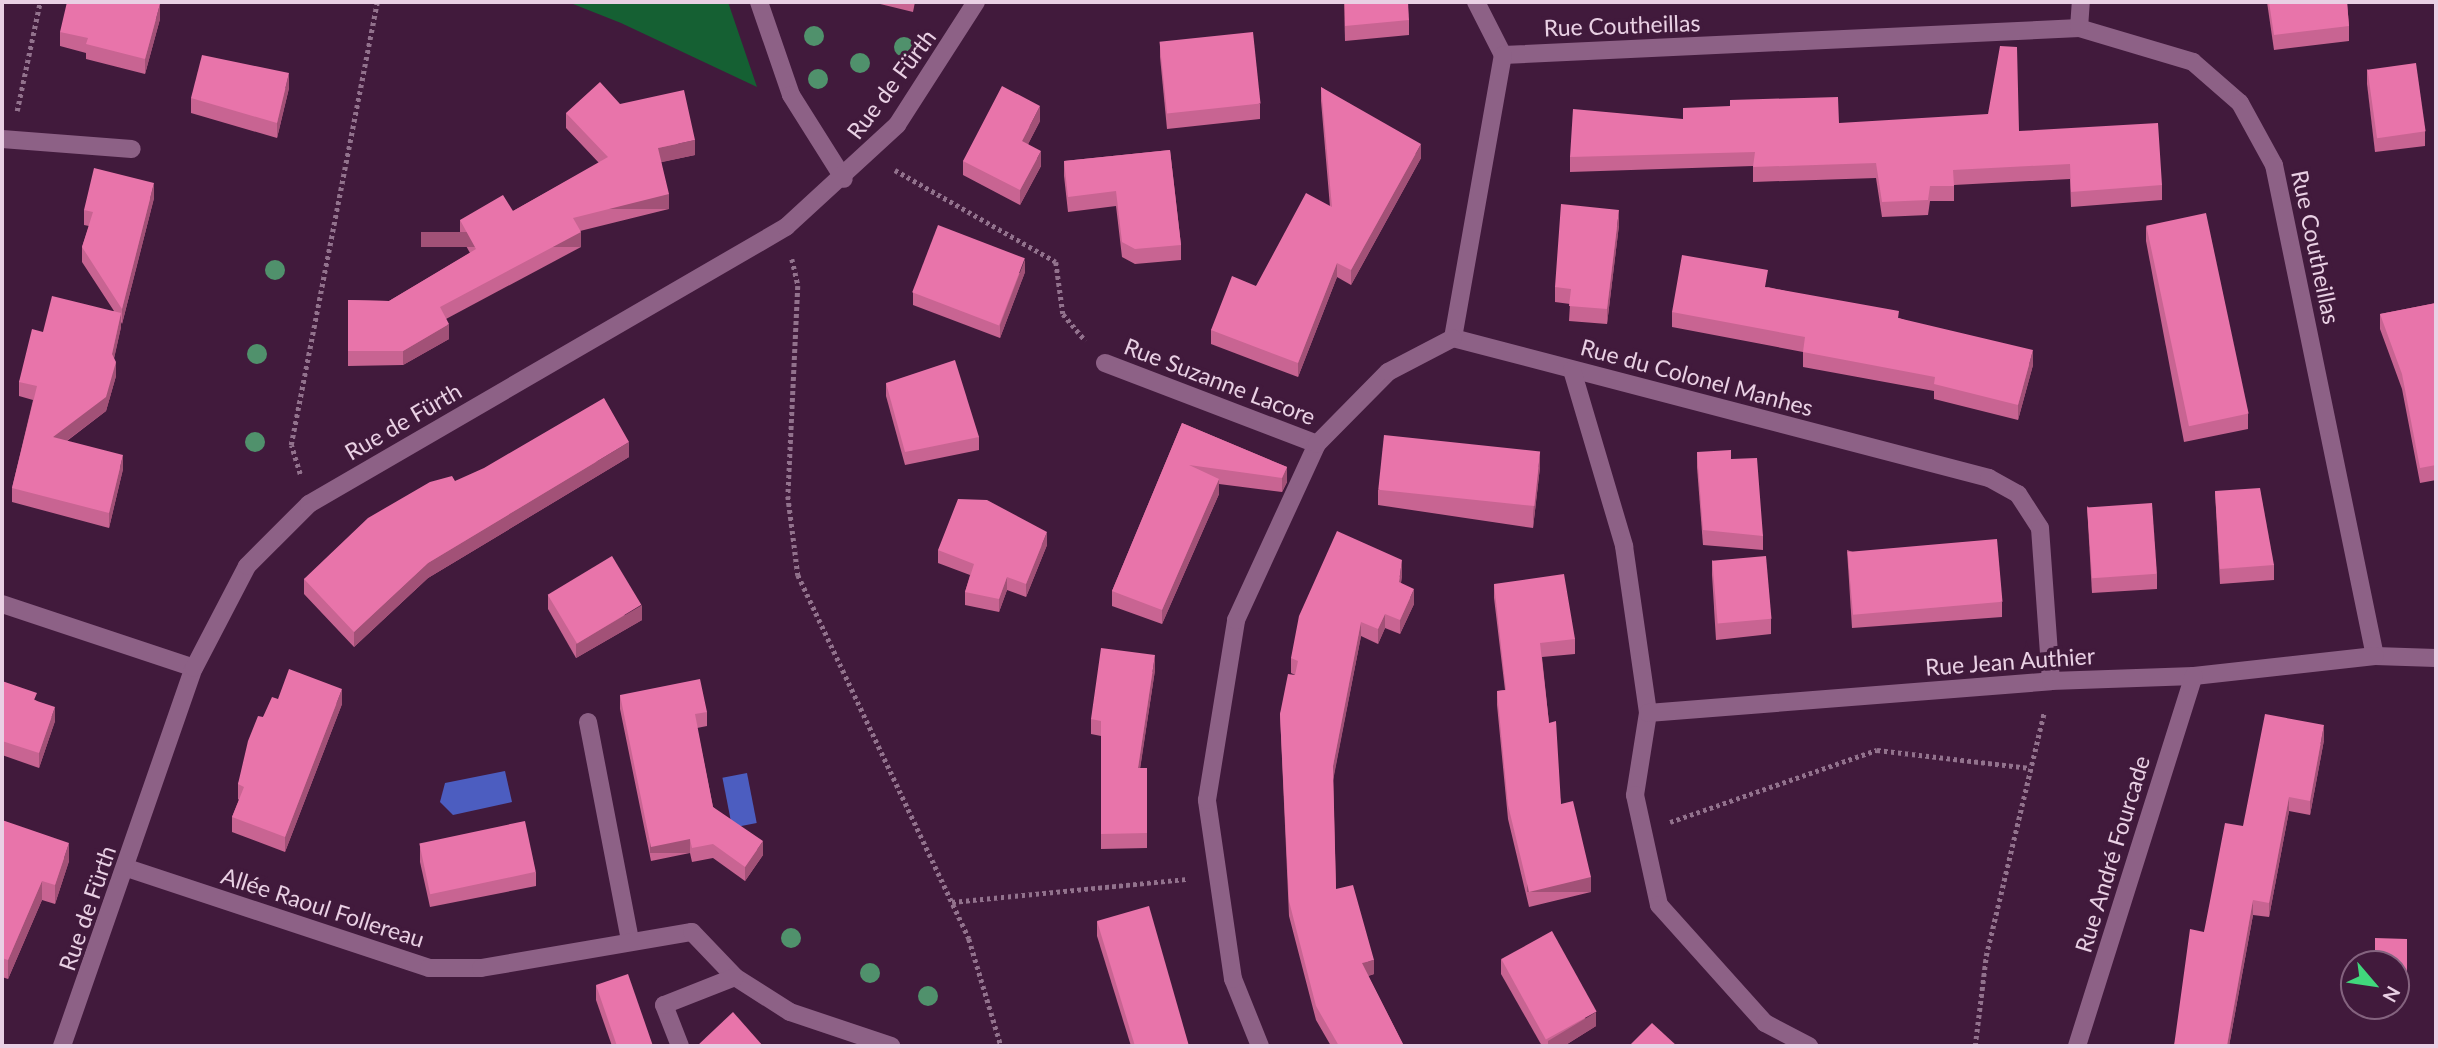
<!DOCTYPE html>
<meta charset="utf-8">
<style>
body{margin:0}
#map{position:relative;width:2438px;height:1048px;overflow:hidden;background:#411a3c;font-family:Lato,sans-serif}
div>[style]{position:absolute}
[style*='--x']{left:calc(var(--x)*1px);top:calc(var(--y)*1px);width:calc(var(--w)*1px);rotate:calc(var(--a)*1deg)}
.green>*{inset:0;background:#156033}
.water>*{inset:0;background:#4c5dc0;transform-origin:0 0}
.path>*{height:4.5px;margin-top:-2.25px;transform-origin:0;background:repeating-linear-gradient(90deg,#92728d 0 3.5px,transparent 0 7px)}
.minor>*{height:18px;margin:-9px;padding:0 9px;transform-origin:9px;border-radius:9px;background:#8d6186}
.trees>*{width:20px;height:20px;margin:-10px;border-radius:50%;background:#50916c}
.wall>*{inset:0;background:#c86492}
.shaded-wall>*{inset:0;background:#a25177;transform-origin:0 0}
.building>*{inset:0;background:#e874aa;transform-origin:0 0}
span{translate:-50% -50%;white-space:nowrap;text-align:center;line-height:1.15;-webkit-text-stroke:7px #411a3c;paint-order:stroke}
.street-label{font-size:23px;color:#e9d0e4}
.frame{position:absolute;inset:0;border:4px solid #e9d0e4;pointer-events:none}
.north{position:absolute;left:2340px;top:950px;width:70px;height:70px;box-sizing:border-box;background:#411a3c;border:2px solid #84637f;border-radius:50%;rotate:119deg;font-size:19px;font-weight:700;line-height:28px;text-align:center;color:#e9d0e4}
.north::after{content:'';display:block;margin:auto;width:24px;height:32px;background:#41d77c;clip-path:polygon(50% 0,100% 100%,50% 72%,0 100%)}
</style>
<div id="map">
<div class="green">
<i style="clip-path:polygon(568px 2px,728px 2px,757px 87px,621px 23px)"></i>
</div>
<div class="water">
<i style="clip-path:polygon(505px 771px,512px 802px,453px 815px,440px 802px,445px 783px)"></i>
<i style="left:747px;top:773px;width:51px;height:25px;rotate:79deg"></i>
</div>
<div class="path">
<i style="--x:17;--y:111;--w:111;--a:-78.1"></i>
<i style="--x:895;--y:170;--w:185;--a:29.7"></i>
<i style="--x:1056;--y:262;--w:52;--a:82.3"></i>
<i style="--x:1063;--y:314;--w:35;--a:50"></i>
<i style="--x:792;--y:259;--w:28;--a:77"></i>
<i style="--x:798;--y:286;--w:210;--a:92.7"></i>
<i style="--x:788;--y:496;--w:80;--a:82.8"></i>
<i style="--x:798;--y:575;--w:402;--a:64.8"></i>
<i style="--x:969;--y:939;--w:112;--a:73.3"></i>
<i style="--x:300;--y:474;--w:30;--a:-107"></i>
<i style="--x:291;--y:445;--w:451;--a:-79"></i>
<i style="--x:1670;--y:822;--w:219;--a:-19.2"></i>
<i style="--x:1877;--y:750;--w:154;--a:6.7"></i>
<i style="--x:952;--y:902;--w:237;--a:-5.6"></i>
<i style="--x:1975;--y:1046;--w:91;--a:-83"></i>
<i style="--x:1986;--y:956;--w:251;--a:-76.6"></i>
</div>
<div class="minor">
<i style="--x:759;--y:2;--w:98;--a:71"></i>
<i style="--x:791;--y:95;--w:99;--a:57.8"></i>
<i style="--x:1476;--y:2;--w:59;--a:63"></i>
<i style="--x:1503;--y:55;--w:577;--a:-2.68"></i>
<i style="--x:2079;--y:28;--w:119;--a:16.6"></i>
<i style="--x:2193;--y:62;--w:62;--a:41.1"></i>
<i style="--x:2240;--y:103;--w:71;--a:61.3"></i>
<i style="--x:2274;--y:165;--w:501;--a:78.38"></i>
<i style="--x:2375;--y:656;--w:61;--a:1.9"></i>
<i style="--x:2079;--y:28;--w:26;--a:-86"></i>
<i style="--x:2;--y:139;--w:130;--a:4.4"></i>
<i style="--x:1453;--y:338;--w:554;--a:14.64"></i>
<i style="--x:1989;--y:478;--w:33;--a:29"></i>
<i style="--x:2018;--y:494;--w:40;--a:57.1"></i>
<i style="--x:2040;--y:528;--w:153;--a:85.9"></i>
<i style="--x:1453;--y:338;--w:287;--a:-80"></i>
<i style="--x:1105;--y:363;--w:227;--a:20.9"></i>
<i style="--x:1572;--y:370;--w:184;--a:73.5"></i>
<i style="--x:1624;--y:546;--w:169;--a:81.8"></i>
<i style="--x:1648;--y:713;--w:83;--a:99"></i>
<i style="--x:1635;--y:795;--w:113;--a:77.7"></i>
<i style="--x:1659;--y:905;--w:159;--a:48.1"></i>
<i style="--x:1765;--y:1023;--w:50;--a:27.6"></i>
<i style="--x:2;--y:604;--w:202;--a:18.4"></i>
<i style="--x:1648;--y:713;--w:404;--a:-4.5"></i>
<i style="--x:2051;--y:681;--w:143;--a:-2"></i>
<i style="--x:2194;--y:676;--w:182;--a:-6.3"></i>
<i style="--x:588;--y:722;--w:222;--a:79.1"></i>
<i style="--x:127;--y:868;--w:318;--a:18.3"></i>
<i style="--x:429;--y:968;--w:52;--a:0"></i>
<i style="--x:481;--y:968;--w:214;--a:-9.7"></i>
<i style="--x:692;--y:932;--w:62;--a:46.3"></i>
<i style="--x:735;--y:977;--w:65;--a:32.5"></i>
<i style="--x:790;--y:1012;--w:107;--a:18.6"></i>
<i style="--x:62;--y:1046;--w:400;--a:-70.8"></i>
<i style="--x:194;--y:668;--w:115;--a:-62.5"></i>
<i style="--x:247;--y:566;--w:88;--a:-45"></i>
<i style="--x:309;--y:504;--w:552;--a:-30.14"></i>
<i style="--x:786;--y:227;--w:151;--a:-42.6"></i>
<i style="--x:897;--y:125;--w:146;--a:-57.3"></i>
<i style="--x:680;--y:1046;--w:44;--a:-111.3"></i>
<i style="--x:664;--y:1005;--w:76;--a:-21.5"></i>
<i style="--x:1260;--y:1046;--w:72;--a:-111.9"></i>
<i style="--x:1233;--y:979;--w:181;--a:-98.3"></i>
<i style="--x:1207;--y:800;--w:182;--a:-80.8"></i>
<i style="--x:1236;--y:620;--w:194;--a:-65.3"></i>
<i style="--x:1317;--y:444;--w:101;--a:-45.4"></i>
<i style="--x:1388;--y:372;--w:73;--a:-27.6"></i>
<i style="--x:2077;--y:1046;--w:388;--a:-72.5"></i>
</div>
<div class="trees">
<i style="left:814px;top:36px"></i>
<i style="left:904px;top:47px"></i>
<i style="left:860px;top:63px"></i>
<i style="left:818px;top:79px"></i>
<i style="left:275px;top:270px"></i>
<i style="left:257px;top:354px"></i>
<i style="left:255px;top:442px"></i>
<i style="left:791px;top:938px"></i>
<i style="left:870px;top:973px"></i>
<i style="left:928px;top:996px"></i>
</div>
<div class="wall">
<i style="clip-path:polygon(872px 2px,915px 2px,913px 12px)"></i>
<i style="clip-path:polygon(1344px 2px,1409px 20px,1409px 35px,1345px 41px)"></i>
<i style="clip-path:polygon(2267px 2px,2347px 2px,2349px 26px,2349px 41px,2274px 50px)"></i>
<i style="clip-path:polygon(160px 19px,145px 74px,86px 59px,86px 53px,60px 46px,60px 32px)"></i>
<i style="clip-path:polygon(1160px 43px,1260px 104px,1260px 119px,1167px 129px,1160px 57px)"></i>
<i style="clip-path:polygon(2367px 69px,2425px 131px,2425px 146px,2375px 152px,2367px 84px)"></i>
<i style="clip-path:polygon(1321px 87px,1421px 158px,1351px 285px,1337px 277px,1298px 377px,1211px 344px,1211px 330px,1256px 286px,1330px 207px,1321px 101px)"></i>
<i style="clip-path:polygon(289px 88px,277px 138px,191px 113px,191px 98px)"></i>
<i style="clip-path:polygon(620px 104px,695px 155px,661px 162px,669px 209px,580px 231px,581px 247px,446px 319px,449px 339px,403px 365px,348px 366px,348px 300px,389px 301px,470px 253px,460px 235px,460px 220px,513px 211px,599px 163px,566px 128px,566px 113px)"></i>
<i style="clip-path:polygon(1683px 119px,1839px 123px,2019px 131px,2162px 185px,2162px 200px,2071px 207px,2070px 179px,1954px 185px,1954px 201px,1930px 201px,1928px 215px,1882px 217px,1876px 178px,1753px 182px,1753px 166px,1570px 172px,1570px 157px)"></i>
<i style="clip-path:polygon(1040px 121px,1028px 144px,1041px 166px,1020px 205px,963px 175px,963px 161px)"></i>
<i style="clip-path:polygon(1170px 150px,1181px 245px,1181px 260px,1135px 264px,1122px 257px,1116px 206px,1068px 212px,1064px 176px,1064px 161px)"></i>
<i style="clip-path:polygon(154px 198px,122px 324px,121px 322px,121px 327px,114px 358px,116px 376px,106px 411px,67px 441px,123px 469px,109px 528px,12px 502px,12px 488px,33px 400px,19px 396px,19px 382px,43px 332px,114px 311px,82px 262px,82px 247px,89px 226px,84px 225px,84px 210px)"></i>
<i style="clip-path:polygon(1619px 225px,1607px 324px,1569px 321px,1570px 304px,1555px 302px,1555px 287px)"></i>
<i style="clip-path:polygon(2146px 226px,2248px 414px,2248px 429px,2184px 442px,2146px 241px)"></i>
<i style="clip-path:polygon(1025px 272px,1000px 338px,913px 305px,913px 292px)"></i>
<i style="clip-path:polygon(1768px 287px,1899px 318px,2033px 365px,2018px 420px,1934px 399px,1934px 391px,1803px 367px,1803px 352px,1672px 327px,1672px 312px)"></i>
<i style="clip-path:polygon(2436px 303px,2436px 480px,2420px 483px,2402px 389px,2380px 329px,2380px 314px)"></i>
<i style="clip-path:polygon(886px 383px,979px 437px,979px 450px,905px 465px,886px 396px)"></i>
<i style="clip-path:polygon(1182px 423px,1287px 467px,1287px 482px,1282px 492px,1219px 484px,1219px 494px,1162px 624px,1112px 606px,1112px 591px)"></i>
<i style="clip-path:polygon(1697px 452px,1731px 459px,1763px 536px,1763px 550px,1703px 545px,1697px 467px)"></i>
<i style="clip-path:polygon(629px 457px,428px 578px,354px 647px,304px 594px,304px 579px,455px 481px)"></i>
<i style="clip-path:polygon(1540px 467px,1533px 528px,1378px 505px,1378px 490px)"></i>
<i style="clip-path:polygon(2215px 491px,2274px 565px,2274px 580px,2220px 584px)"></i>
<i style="clip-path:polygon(2087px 506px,2157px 574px,2157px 589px,2092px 593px)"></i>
<i style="clip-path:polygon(1047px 545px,1026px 597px,1007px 590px,999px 612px,965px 605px,965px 592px,970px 575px,938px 563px,938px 550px)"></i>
<i style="clip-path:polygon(1847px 550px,2002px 602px,2002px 617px,1852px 628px)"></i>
<i style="clip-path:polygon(1712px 560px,1771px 619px,1771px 634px,1716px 640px,1712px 575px)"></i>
<i style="clip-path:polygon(1402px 575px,1401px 583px,1414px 604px,1400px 634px,1385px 628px,1378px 644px,1361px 636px,1333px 779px,1336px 889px,1374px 974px,1368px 976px,1404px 1046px,1331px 1046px,1316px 1020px,1289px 916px,1280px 714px,1295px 675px,1291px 673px,1291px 658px)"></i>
<i style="clip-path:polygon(1494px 584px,1575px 639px,1575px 654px,1542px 657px,1549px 723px,1561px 804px,1591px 892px,1529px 907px,1508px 819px,1497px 705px,1497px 691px,1505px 690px,1494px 598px)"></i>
<i style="clip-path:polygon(548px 595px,642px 620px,576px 658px,548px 609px)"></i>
<i style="clip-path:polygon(1155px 670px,1140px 768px,1147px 768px,1147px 848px,1101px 849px,1101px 736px,1091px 734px,1091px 719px)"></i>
<i style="clip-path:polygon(2px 681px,37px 701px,55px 721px,39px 768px,2px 755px)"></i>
<i style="clip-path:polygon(620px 695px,707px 712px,707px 726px,697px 728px,713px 807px,763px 855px,745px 881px,713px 858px,692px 862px,690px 853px,651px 861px,620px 709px)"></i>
<i style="clip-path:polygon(278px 699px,342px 704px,285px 852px,232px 832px,232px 817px,239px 800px,238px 799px,238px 784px,263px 717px)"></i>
<i style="clip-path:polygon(2324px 740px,2310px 815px,2289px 811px,2269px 917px,2253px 915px,2229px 1046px,2174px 1046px,2204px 932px,2243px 826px)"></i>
<i style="clip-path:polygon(2px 820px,69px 861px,55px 904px,42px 900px,8px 979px,2px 977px)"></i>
<i style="clip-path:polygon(420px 847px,536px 872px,536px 886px,430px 907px,420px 862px)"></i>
<i style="clip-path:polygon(1097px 921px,1189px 1046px,1131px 1046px,1097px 936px)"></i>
<i style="clip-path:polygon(2407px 939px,2407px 983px,2396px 983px,2396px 964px)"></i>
<i style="clip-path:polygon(1501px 959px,1596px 1026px,1564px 1046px,1542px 1046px,1501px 974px)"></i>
<i style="clip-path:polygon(596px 985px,653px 1046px,612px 1046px,596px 1000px)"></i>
</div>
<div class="shaded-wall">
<i style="clip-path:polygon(160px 4px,160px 19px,145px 74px,145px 59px)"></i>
<i style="clip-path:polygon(289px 73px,289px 88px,277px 138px,277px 123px)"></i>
<i style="clip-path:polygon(1040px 106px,1040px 121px,1022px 156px,1022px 141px)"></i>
<i style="clip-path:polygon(695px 140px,695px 155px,658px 163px,658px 148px)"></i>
<i style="clip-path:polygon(1421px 144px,1421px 158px,1351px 285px,1351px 270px)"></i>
<i style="clip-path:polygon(1041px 151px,1041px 166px,1020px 205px,1020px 190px)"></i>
<i style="clip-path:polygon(154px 183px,154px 198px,122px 324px,122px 309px)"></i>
<i style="left:669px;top:194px;width:15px;height:99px;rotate:90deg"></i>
<i style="clip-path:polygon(1619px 210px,1619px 225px,1607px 324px,1607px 309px)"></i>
<i style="left:581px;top:232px;width:15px;height:160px;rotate:90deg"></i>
<i style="clip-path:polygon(1025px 259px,1025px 272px,1000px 338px,1000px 325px)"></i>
<i style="clip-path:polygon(1337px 263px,1337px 277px,1298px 377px,1298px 363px)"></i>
<i style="clip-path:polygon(121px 313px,121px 327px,112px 368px,112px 354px)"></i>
<i style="clip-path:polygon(449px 324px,449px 339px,403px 365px,403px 351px)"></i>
<i style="clip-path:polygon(2033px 350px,2033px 365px,2018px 420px,2018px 405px)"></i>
<i style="clip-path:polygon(116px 362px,116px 376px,106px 411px,53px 451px,53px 437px)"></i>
<i style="clip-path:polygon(629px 442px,629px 457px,428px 578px,354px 647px,354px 632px,428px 563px)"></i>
<i style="clip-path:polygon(1540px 452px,1540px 467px,1533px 528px,1533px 514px)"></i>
<i style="clip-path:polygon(123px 455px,123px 469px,109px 528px,109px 513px)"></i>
<i style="clip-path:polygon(1287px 467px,1287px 482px,1282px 492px,1282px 478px)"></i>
<i style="clip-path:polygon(1219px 479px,1219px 494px,1162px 624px,1162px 610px)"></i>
<i style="clip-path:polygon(1047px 532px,1047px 545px,1026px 597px,1026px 584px)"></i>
<i style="clip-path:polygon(1402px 560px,1402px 575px,1399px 597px,1399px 582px)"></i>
<i style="clip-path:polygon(1007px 577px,1007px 590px,999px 612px,999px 599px)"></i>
<i style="clip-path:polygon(1414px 589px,1414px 604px,1400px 634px,1400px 620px)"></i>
<i style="clip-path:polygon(642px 605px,642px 620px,576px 658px,576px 644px)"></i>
<i style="clip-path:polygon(1385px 614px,1385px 628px,1378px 644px,1378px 629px)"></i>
<i style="clip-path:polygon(1361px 622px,1361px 636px,1333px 781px,1333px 766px)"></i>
<i style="clip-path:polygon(1155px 655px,1155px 670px,1138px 783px,1138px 768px)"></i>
<i style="clip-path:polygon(342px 689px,342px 704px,285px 852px,285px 837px)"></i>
<i style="clip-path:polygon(55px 707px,55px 721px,39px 768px,39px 753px)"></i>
<i style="clip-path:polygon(2324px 725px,2324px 740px,2310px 815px,2310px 801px)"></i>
<i style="clip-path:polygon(2289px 797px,2289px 811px,2269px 917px,2269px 903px)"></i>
<i style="left:690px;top:839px;width:14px;height:40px;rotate:90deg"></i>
<i style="clip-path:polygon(763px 841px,763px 855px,745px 881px,745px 867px)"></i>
<i style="clip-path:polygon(69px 843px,69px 861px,55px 904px,55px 885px)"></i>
<i style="left:1591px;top:877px;width:15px;height:64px;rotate:90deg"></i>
<i style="clip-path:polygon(42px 881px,42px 900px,8px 979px,8px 960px)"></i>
<i style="clip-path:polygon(2253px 900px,2253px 915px,2229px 1046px,2227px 1046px)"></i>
<i style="clip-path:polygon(1374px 960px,1374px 974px,1362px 978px,1362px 963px)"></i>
<i style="clip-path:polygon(1596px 1012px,1596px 1026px,1564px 1046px,1548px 1046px,1548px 1041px)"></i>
</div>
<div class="building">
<i style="clip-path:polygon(67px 2px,150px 2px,160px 4px,145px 59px,86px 44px,88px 38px,60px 32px)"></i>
<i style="clip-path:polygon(1345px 2px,1408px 2px,1409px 20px,1345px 26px)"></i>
<i style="clip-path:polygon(2269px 2px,2347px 2px,2349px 26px,2274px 35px)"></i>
<i style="left:1253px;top:32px;width:72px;height:94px;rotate:84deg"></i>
<i style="clip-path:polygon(2000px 46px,2017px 47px,2019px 131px,2158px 123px,2162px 185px,2071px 192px,2070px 164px,1953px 170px,1954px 186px,1930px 186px,1928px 200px,1882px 202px,1876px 163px,1753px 167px,1755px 152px,1570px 157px,1573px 109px,1683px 119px,1683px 108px,1730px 106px,1730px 100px,1838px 97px,1839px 123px,1988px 114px)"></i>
<i style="clip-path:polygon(202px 55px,289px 73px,277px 123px,191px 98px)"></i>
<i style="left:2416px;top:63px;width:69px;height:49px;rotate:82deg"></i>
<i style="clip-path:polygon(600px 82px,620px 104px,684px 90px,695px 140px,658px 148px,669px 194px,573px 218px,581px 232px,440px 307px,449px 324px,403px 351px,348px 351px,348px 300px,389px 301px,476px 249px,460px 220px,503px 195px,513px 211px,608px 157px,566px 113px)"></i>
<i style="clip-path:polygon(1002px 86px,1040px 106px,1022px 141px,1041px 151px,1020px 190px,963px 161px)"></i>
<i style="clip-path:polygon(1321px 87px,1421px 144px,1351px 270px,1337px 263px,1298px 363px,1211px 330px,1232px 276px,1256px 286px,1306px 193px,1332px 207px)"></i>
<i style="clip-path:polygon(1170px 150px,1181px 245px,1135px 249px,1122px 242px,1116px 191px,1068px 197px,1064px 161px)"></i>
<i style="clip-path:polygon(94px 168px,154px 183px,122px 309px,82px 247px,93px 212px,84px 210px)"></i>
<i style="clip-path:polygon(1561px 204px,1619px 210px,1607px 309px,1569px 306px,1571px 289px,1555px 287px)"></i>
<i style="left:2206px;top:213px;width:205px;height:61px;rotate:78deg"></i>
<i style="left:938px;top:225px;width:93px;height:72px;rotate:21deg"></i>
<i style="clip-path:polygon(1682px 255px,1768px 270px,1765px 287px,1899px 311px,1898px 318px,2033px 350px,2018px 405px,1934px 384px,1935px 377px,1803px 352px,1805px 337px,1672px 312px)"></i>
<i style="clip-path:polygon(52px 296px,121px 313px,112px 354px,116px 362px,106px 397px,53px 437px,123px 455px,109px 513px,12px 488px,37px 386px,19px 382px,32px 329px,43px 332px)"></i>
<i style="clip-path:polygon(2436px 303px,2436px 465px,2420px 468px,2402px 374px,2380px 314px)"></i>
<i style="clip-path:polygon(955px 360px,979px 437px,905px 452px,886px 383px)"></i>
<i style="clip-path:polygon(604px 398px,629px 442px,428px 563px,354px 632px,304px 579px,368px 518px,430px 482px,452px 476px,455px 481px,484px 468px)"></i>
<i style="clip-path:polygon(1182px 423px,1287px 467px,1282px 478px,1189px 465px,1219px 479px,1162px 610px,1112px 591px)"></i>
<i style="left:1384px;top:435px;width:157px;height:55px;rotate:6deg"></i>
<i style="clip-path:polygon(1731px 450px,1731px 459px,1757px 458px,1763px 536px,1703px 530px,1697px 452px)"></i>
<i style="clip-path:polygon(2260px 488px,2274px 565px,2220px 569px,2215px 491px)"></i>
<i style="clip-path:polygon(958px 499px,987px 500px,1047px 532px,1026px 584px,1007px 577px,999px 599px,965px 592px,974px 564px,938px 550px)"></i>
<i style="left:2152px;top:503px;width:71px;height:65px;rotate:86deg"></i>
<i style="clip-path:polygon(1337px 531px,1402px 560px,1399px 582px,1414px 589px,1400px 620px,1385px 614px,1378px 629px,1361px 622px,1333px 766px,1336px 889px,1353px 885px,1374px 960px,1362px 963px,1404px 1046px,1339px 1046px,1316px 1006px,1289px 901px,1280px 714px,1288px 674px,1295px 675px,1298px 661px,1291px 658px,1299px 616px)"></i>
<i style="left:1997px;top:539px;width:63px;height:150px;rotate:85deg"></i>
<i style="left:612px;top:556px;width:57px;height:75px;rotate:59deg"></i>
<i style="left:1766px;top:556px;width:63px;height:54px;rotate:85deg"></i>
<i style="clip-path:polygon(1564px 574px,1575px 639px,1540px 643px,1549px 723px,1556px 721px,1561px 804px,1573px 801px,1591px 877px,1529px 892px,1508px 805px,1497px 691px,1506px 690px,1494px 584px)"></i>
<i style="clip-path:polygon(1101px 648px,1155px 655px,1138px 768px,1147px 768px,1147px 833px,1101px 834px,1101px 721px,1091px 719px)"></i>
<i style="clip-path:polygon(289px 669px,342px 689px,285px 837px,232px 817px,244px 787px,238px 784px,248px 741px,258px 716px,263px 717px,272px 697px,278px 699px)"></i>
<i style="clip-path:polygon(700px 679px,707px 712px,695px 714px,713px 807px,763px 841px,745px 867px,713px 844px,692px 848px,690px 839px,651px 847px,620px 695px)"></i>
<i style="clip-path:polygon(2px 681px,37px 693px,34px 700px,55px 707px,39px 753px,2px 741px)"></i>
<i style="clip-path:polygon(2265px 714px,2324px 725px,2310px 801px,2289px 797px,2269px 903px,2253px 900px,2227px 1045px,2233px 1046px,2174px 1046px,2190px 929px,2204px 932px,2225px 823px,2243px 826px)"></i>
<i style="clip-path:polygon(2px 820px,69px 843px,55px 885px,42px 881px,8px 960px,2px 958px)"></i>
<i style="left:525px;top:821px;width:52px;height:108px;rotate:78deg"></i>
<i style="clip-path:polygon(1149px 906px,1189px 1046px,1135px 1046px,1097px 921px)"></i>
<i style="left:1552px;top:931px;width:92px;height:58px;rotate:61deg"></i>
<i style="clip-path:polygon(2375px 938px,2407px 939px,2407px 975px,2396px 975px,2396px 964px,2375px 964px)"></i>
<i style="clip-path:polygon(628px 974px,653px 1046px,617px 1046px,596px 985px)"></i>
<i style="clip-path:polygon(733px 1012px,763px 1046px,697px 1046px)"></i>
<i style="clip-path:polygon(1652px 1023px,1677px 1046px,1629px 1046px)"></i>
</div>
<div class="street-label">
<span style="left:1622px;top:25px;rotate:-2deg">Rue Coutheillas</span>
<span style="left:891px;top:84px;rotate:-53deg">Rue de Fürth</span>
<span style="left:2316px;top:247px;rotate:78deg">Rue Coutheillas</span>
<span style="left:1697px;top:377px;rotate:15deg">Rue du Colonel Manhes</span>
<span style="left:1220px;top:381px;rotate:21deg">Rue Suzanne Lacore</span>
<span style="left:403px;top:421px;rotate:-30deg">Rue de Fürth</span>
<span style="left:2010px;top:661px;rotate:-4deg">Rue Jean Authier</span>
<span style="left:2112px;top:854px;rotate:-73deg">Rue André Fourcade</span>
<span style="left:323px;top:907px;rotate:18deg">Allée Raoul Follereau</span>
<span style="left:87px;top:908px;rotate:-71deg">Rue de Fürth</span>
</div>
<div class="frame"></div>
<div class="north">N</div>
</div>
